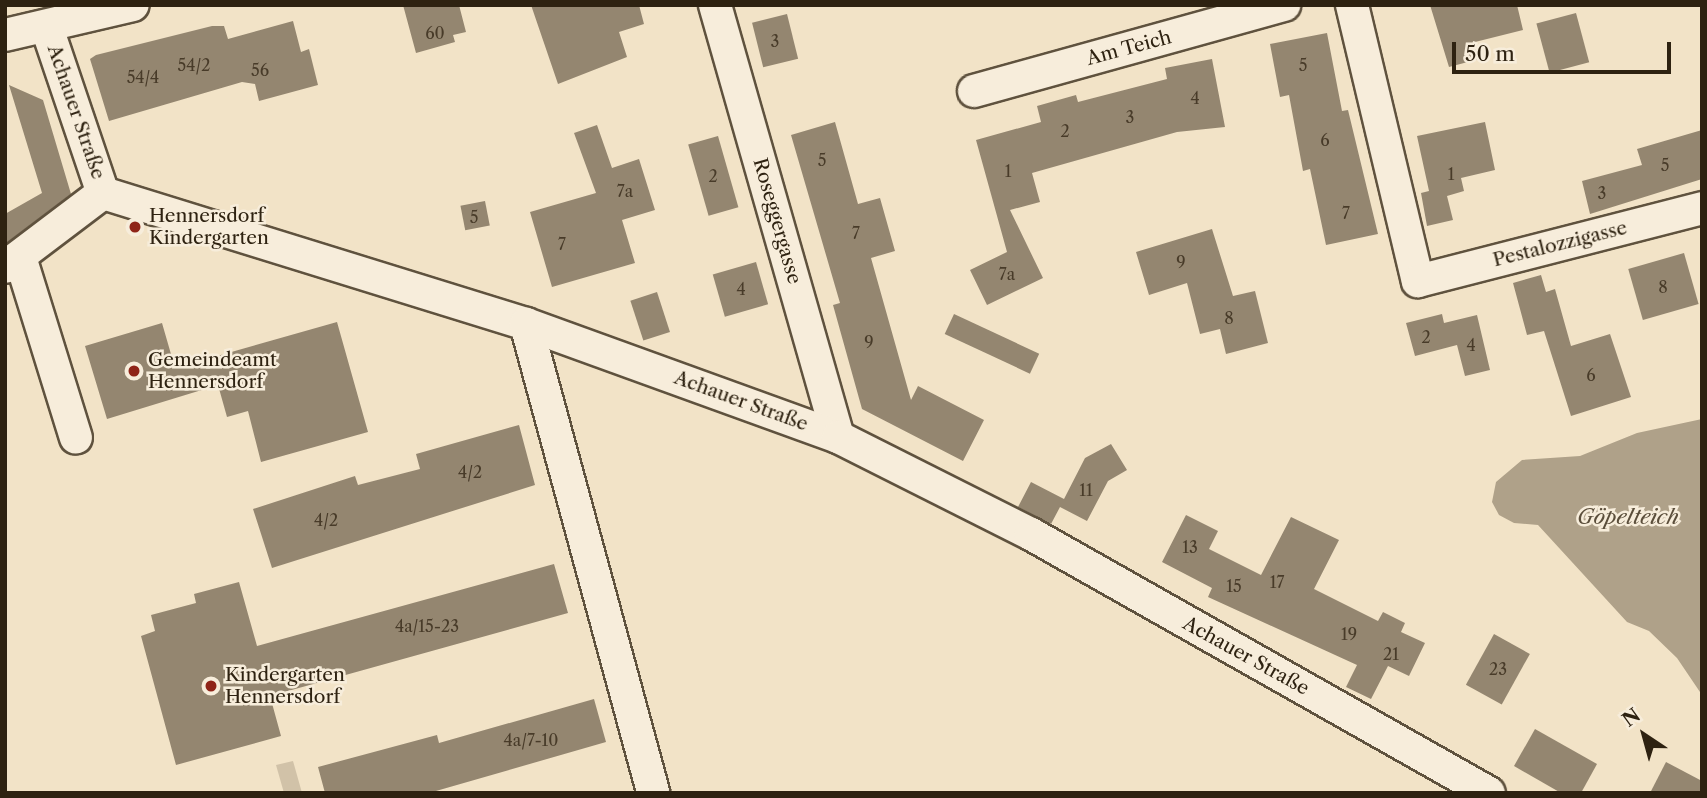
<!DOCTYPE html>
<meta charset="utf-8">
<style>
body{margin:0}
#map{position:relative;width:1707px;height:798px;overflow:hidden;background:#f2e3c7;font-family:"Libre Caslon Text",serif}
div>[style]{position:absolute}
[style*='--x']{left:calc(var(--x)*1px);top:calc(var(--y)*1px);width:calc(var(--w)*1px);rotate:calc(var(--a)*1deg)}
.green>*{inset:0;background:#d1c2a8}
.water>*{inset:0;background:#afa189}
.building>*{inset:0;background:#948670;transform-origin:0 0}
.roads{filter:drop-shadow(2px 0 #5f523e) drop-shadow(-2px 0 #5f523e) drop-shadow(0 2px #5f523e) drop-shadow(0 -2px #5f523e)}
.minor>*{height:32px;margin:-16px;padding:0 16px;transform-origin:16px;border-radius:16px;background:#f7eddb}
.dots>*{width:19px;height:19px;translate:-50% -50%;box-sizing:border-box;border:4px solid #f7eddb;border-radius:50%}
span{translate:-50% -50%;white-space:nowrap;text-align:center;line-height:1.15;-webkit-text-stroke:5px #f7eddb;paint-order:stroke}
.number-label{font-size:16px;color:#483b29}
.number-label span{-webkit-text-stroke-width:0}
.street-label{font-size:19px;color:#2e2211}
.poi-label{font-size:19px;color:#2e2211}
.left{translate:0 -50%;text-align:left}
.water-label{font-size:21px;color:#5b4e3b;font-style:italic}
.frame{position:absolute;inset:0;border:7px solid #2e2211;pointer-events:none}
.north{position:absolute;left:1609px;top:700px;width:70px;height:70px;-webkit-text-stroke:5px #f7eddb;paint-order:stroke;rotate:324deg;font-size:19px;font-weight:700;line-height:28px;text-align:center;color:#2e2211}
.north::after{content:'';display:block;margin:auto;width:24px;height:32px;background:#2e2211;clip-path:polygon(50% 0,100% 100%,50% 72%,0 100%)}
.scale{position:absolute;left:1452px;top:42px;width:219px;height:32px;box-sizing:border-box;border:4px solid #2e2211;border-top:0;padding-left:9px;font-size:21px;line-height:24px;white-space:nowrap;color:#2e2211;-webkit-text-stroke:5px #f7eddb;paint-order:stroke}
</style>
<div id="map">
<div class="green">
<i style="clip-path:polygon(293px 761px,302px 793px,284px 793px,276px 765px)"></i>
</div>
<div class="water">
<i style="clip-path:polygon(1702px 419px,1702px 695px,1677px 658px,1649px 631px,1627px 622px,1538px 525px,1514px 523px,1499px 515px,1492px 502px,1496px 482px,1522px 460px,1580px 456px,1637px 433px)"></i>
</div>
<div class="building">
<i style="clip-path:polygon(403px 5px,459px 5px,466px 32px,453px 35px,455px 42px,416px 53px)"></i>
<i style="clip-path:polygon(531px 5px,639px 5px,644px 24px,619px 32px,627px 57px,558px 84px)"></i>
<i style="clip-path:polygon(1430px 5px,1517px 5px,1523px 30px,1475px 42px,1479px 59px,1449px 67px)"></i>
<i style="left:1576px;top:13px;width:51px;height:41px;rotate:75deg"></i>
<i style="left:787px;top:14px;width:46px;height:36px;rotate:76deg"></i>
<i style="clip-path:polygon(293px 21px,301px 52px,309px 49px,318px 85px,259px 101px,255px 84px,242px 82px,109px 121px,90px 59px,96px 55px,212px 26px,224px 26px,228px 39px)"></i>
<i style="clip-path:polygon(1327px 33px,1342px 111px,1348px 110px,1378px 234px,1326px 245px,1310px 169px,1303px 171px,1289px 95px,1280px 97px,1270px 44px)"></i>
<i style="clip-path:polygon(1212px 59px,1225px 127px,1177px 132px,1032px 173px,1040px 202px,1010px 210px,1043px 278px,987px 305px,970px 270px,1007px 252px,976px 140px,1041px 122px,1037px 106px,1076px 95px,1078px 102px,1167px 79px,1165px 68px)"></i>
<i style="clip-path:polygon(9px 85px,43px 100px,71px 194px,5px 244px,5px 214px,42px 193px)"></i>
<i style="clip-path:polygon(835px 122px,858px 204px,880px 198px,895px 251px,871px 258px,911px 400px,918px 386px,984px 420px,963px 461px,862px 409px,833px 305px,840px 303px,791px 135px)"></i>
<i style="clip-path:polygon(1485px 122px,1495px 170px,1461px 178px,1464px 191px,1447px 196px,1453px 220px,1427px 226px,1421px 193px,1429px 191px,1417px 136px)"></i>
<i style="clip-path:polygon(597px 125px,612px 168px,639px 159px,655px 210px,622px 220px,635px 263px,552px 287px,530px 212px,596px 193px,574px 133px)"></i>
<i style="clip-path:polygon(1702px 130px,1702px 179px,1590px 214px,1582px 181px,1642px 165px,1637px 149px)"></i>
<i style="left:718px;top:136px;width:74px;height:31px;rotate:74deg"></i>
<i style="left:485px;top:201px;width:25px;height:25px;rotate:79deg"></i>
<i style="clip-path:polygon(1212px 229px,1233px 296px,1255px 291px,1268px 343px,1226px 354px,1220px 329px,1200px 334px,1187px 283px,1149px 295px,1136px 252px)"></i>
<i style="left:1684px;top:253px;width:53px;height:58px;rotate:74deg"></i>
<i style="left:756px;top:262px;width:44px;height:45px;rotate:74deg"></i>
<i style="clip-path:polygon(1541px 275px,1546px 292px,1555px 289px,1571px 346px,1610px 334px,1631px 397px,1571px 416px,1544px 331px,1527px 335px,1513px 283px)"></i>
<i style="left:657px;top:292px;width:42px;height:28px;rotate:72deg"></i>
<i style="left:954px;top:314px;width:94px;height:22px;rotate:25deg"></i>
<i style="clip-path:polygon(1442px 314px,1444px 323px,1477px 315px,1490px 370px,1465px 376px,1457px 345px,1415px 356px,1406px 323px)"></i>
<i style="clip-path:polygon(337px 322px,368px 432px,261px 462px,248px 411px,227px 417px,218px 385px,107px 419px,85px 346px,162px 323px,175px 368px)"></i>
<i style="clip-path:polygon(519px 425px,535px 485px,272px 568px,253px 509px,355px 476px,358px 485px,420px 469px,416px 454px)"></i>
<i style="clip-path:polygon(1111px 444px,1127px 470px,1108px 481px,1087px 521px,1060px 507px,1051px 524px,1018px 507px,1031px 482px,1064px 499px,1085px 458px)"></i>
<i style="clip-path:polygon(1186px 515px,1218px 531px,1209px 549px,1261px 575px,1291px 517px,1339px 540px,1314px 589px,1378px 621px,1383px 612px,1405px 623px,1401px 632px,1425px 643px,1409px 676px,1388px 666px,1371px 699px,1346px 687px,1357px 665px,1208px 597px,1212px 588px,1162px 562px)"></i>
<i style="clip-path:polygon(554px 564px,568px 613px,270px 696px,281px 736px,176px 765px,141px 636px,155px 631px,151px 615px,196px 603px,194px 594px,239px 582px,257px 646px)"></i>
<i style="left:1494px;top:634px;width:41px;height:58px;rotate:29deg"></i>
<i style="clip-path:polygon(594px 699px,606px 742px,429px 793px,325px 793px,318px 767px,437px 735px,439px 743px)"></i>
<i style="clip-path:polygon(1535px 729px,1597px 764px,1581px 793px,1561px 793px,1514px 766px)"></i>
<i style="clip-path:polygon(1666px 762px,1702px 781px,1702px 793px,1650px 793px)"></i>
</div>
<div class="roads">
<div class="minor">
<i style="--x:715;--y:5;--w:449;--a:74.1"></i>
<i style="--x:1352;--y:5;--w:284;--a:76.6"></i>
<i style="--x:1418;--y:281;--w:293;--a:-14.4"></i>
<i style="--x:47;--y:28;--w:174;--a:71.3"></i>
<i style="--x:5;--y:35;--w:131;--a:-13.2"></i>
<i style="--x:974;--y:91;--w:322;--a:-15.5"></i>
<i style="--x:103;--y:193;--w:443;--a:17.2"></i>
<i style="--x:526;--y:324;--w:332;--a:19.9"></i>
<i style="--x:838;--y:437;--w:216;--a:26.7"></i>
<i style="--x:1031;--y:534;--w:526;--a:29.49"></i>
<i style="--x:20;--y:257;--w:189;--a:72.8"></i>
<i style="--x:5;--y:267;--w:123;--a:-37.1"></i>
<i style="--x:526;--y:324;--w:486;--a:74.8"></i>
</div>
</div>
<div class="dots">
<i style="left:135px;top:227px;background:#8f2418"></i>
<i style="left:134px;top:371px;background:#8f2418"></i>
<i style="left:211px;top:686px;background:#8f2418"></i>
</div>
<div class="number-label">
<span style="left:435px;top:33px">60</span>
<span style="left:775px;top:41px">3</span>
<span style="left:194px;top:65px">54/2</span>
<span style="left:1303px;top:65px">5</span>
<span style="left:260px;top:70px">56</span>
<span style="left:143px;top:77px">54/4</span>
<span style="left:1195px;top:98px">4</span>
<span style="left:1130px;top:117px">3</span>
<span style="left:1065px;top:131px">2</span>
<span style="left:1325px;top:140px">6</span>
<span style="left:822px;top:160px">5</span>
<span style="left:1665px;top:165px">5</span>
<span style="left:1008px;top:171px">1</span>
<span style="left:1451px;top:174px">1</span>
<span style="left:713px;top:176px">2</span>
<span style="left:625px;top:191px">7a</span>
<span style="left:1602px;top:193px">3</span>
<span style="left:1346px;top:213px">7</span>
<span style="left:474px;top:217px">5</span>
<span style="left:856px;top:233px">7</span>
<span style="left:562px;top:244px">7</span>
<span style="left:1181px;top:262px">9</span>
<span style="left:1007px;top:274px">7a</span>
<span style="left:1663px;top:287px">8</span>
<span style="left:741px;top:289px">4</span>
<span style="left:1229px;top:318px">8</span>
<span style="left:1426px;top:337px">2</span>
<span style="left:869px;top:342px">9</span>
<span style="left:1471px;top:345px">4</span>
<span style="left:1591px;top:375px">6</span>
<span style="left:470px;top:472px">4/2</span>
<span style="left:1086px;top:490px">11</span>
<span style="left:326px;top:520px">4/2</span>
<span style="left:1190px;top:547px">13</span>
<span style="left:1277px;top:582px">17</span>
<span style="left:1234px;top:586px">15</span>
<span style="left:427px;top:626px">4a/15-23</span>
<span style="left:1349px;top:634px">19</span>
<span style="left:1391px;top:654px">21</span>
<span style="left:1498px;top:669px">23</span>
<span style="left:531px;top:740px">4a/7-10</span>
</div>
<div class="street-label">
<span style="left:1129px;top:48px;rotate:-15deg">Am Teich</span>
<span style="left:76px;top:112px;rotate:71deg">Achauer Straße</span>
<span style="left:777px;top:221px;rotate:74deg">Roseggergasse</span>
<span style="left:1560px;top:244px;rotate:-14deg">Pestalozzigasse</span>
<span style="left:741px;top:401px;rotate:20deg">Achauer Straße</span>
<span style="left:1246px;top:656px;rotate:29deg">Achauer Straße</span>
</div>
<div class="poi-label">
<span class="left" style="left:149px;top:227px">Hennersdorf<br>Kindergarten</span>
<span class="left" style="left:148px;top:371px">Gemeindeamt<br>Hennersdorf</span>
<span class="left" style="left:225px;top:686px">Kindergarten<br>Hennersdorf</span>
</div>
<div class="water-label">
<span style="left:1628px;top:517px">Göpelteich</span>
</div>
<div class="frame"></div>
<div class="north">N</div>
<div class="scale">50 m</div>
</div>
